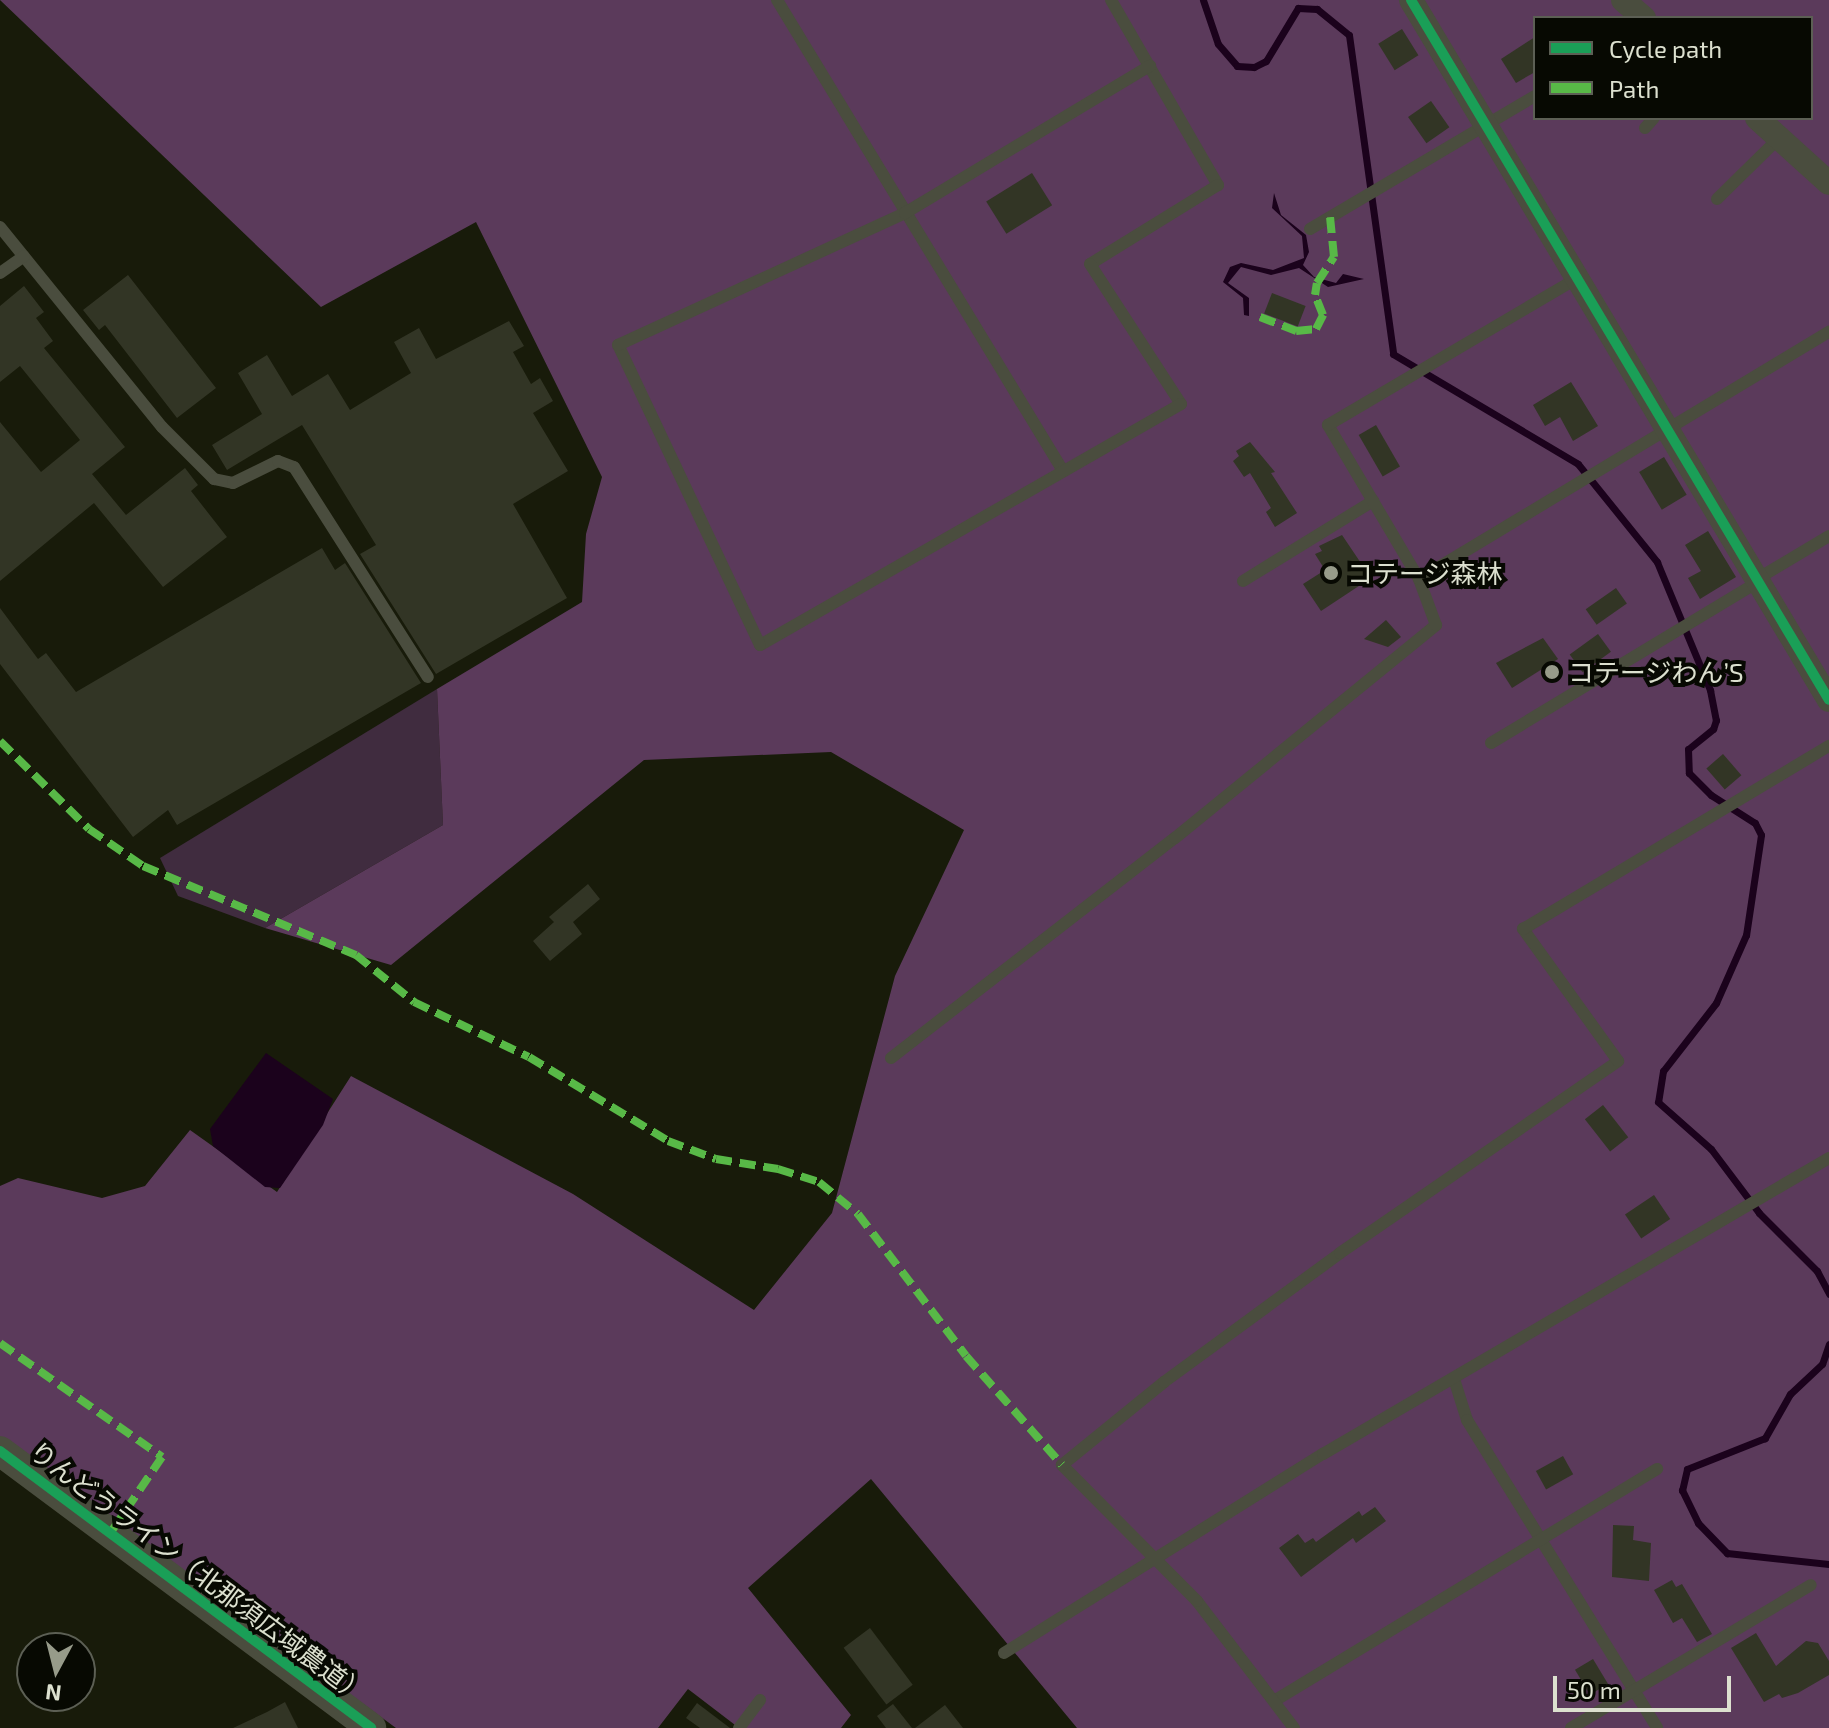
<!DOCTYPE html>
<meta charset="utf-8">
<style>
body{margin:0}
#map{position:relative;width:1829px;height:1728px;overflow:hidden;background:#181b0a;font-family:"Exo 2","Noto Sans JP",sans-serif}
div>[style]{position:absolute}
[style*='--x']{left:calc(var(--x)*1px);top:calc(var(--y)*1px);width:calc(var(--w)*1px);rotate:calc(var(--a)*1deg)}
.green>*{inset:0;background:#402c3f}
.forest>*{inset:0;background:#5b3a5b}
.water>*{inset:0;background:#1b021c}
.stream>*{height:7px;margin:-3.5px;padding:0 3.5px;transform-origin:3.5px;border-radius:3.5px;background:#1b021c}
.building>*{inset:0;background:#323525;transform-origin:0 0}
.service>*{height:12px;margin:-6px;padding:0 6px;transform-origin:6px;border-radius:6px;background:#4a4d3e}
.minor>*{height:24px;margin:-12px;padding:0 12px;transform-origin:12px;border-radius:12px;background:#4a4d3e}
.tertiary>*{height:30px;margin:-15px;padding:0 15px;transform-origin:15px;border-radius:15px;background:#4a4d3e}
.quiet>*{height:8px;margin-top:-4px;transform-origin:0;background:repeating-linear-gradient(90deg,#58b947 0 16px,transparent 0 24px)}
.cycleway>*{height:10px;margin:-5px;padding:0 5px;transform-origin:5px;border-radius:5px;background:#1a9f57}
.dots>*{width:22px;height:22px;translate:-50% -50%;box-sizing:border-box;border:4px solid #070902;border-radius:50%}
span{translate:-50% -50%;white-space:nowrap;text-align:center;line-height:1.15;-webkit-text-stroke:8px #070902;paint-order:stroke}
.poi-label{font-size:26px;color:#dce0cf}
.left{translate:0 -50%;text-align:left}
.street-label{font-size:26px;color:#dce0cf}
.legend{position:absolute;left:1533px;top:16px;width:280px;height:104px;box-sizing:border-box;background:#070902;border:2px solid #5c5f54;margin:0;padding:10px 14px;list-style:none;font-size:24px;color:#dce0cf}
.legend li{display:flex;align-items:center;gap:16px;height:40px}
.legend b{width:40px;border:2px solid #5c5f54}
.north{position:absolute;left:16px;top:1632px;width:80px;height:80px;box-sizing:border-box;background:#070902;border:2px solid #5c5f54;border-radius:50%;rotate:187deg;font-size:22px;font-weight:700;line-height:32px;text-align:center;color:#dce0cf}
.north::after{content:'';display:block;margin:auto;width:28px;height:36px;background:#979b8a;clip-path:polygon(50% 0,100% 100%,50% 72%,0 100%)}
.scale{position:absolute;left:1553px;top:1676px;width:178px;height:36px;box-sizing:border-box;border:4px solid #dce0cf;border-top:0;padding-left:10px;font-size:24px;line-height:28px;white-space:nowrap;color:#dce0cf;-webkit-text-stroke:6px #070902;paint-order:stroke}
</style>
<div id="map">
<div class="green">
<i style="clip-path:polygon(437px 689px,443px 825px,265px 928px,178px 896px,160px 858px)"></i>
</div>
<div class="forest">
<i style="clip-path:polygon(evenodd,0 0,1829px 0,1829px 1728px,1077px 1728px,871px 1479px,748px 1588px,851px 1715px,841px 1728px,739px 1728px,688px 1689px,658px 1728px,396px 1728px,0 1438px,0 1186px,18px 1178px,102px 1198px,145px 1186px,190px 1130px,277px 1192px,351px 1076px,573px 1194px,754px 1310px,832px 1213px,895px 976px,964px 830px,831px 752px,644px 760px,391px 965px,265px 928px,443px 825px,437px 689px,582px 602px,586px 534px,602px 477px,476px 222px,321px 307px,0 0,1535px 18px,1811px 18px,1811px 118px,1535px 118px,1535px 18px)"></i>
</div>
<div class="water">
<i style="clip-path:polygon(1274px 193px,1281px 215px,1306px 235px,1309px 252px,1303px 265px,1314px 277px,1336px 283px,1343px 274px,1364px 279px,1328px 287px,1299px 268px,1271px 275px,1241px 267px,1228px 283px,1249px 298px,1249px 316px,1244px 315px,1243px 298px,1223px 282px,1230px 267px,1241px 263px,1273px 270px,1304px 258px,1302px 236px,1272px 208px)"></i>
<i style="clip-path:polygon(266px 1053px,333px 1099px,323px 1125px,280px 1188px,265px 1187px,213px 1146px,210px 1129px)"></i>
</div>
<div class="stream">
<i style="--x:1203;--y:0;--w:46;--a:71.2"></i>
<i style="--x:1218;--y:44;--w:29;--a:49"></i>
<i style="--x:1237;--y:66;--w:17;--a:3"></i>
<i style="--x:1254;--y:67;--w:13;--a:-27"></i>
<i style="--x:1266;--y:61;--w:62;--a:-58.9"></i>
<i style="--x:1298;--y:8;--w:19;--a:3"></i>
<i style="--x:1317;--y:9;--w:41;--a:39.1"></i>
<i style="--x:1349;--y:35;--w:322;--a:82.1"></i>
<i style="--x:1393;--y:354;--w:215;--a:30.7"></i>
<i style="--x:1578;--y:464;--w:126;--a:51.1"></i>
<i style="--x:1657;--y:562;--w:139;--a:67.5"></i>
<i style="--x:1710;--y:690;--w:31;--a:79"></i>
<i style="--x:1716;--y:720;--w:9;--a:108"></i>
<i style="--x:1713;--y:729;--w:32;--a:141"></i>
<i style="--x:1688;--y:749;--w:24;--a:88"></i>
<i style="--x:1689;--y:773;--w:31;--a:45"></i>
<i style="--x:1711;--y:795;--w:52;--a:32.5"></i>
<i style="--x:1755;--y:823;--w:13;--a:63"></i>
<i style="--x:1761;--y:835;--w:101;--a:98.5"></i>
<i style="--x:1746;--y:935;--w:74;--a:113.8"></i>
<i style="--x:1716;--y:1003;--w:86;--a:127.9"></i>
<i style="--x:1663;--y:1071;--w:31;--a:99"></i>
<i style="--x:1658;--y:1102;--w:71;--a:41.6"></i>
<i style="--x:1711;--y:1149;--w:80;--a:53.1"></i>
<i style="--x:1759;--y:1213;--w:82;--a:45"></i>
<i style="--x:1817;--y:1271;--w:26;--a:62"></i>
<i style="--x:1829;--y:1344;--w:21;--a:109"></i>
<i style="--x:1822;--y:1364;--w:44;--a:136.8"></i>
<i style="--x:1790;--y:1394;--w:51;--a:119.6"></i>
<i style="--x:1765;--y:1438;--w:84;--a:158.3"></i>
<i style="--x:1687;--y:1469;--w:22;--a:103"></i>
<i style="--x:1682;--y:1490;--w:37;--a:64"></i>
<i style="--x:1698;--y:1523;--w:42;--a:46"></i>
<i style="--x:1727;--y:1553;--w:103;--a:6.2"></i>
</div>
<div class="building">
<i style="left:1402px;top:29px;width:31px;height:28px;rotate:58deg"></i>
<i style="clip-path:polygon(1535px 37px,1535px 72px,1516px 83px,1501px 59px)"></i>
<i style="left:1431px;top:101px;width:32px;height:28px;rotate:55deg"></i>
<i style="left:1032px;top:173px;width:38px;height:54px;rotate:58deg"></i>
<i style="clip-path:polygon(128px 275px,216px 388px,177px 418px,105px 325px,99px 330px,83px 310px)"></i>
<i style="clip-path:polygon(24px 286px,44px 312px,36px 318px,53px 341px,44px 348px,125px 447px,92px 474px,126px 515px,185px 468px,198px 485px,191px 491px,227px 537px,163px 587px,94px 503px,0 581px,0 422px,41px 472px,80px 440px,20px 366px,0 382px,0 306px)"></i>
<i style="left:1272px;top:293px;width:36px;height:22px;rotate:21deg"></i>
<i style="clip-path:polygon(509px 321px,524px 346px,513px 352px,531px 384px,540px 378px,553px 401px,533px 413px,568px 471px,513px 504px,567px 598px,436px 674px,360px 554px,376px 545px,302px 425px,227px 470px,212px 445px,262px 414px,238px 373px,267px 355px,292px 396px,328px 374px,350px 410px,411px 373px,394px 342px,419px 328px,436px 359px)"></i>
<i style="clip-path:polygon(1571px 382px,1598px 426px,1573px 441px,1560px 417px,1545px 426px,1533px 405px)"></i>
<i style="left:1376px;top:425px;width:48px;height:20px;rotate:60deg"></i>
<i style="clip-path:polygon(1250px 442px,1275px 472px,1271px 473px,1297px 513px,1275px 527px,1266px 512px,1271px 508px,1250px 473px,1244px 477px,1233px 461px,1239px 456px,1236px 451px)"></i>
<i style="left:1664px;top:457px;width:44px;height:29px;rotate:59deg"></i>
<i style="clip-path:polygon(1708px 531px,1736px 577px,1700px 599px,1688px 578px,1701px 571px,1685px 545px)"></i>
<i style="clip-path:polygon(1342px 535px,1371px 578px,1321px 611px,1303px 584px,1325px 570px,1315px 554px,1322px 551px,1319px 546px)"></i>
<i style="clip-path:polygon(322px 548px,335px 570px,345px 563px,421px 683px,177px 825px,168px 810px,133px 837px,0 664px,0 608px,38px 659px,46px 653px,76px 692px)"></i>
<i style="left:1616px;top:588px;width:19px;height:37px;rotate:55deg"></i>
<i style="clip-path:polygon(1386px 620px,1401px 637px,1388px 647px,1364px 639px)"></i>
<i style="left:1598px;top:634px;width:22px;height:35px;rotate:54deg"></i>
<i style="clip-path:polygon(1543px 638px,1558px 659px,1512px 688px,1496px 663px)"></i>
<i style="left:1723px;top:754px;width:28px;height:22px;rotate:49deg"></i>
<i style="clip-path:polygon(588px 884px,600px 899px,573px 922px,582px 934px,550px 961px,533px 941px,554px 922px,549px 917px)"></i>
<i style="left:1603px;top:1105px;width:41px;height:23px;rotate:52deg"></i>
<i style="left:1654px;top:1195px;width:29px;height:35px;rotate:56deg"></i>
<i style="left:1563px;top:1456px;width:21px;height:31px;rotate:61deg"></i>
<i style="clip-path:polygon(1375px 1507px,1386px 1521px,1356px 1543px,1353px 1538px,1301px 1577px,1279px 1548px,1298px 1534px,1305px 1543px,1313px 1538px,1316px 1542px,1359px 1511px,1362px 1516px)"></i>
<i style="clip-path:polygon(1613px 1525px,1634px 1526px,1633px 1540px,1651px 1543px,1649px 1581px,1612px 1577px)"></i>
<i style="clip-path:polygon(1672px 1580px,1676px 1587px,1682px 1584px,1712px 1634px,1697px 1642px,1682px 1618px,1673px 1623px,1654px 1590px)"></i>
<i style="left:870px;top:1628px;width:71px;height:33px;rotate:53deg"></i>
<i style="clip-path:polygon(1756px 1633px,1776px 1666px,1806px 1641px,1818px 1643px,1829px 1661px,1829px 1675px,1798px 1693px,1782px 1698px,1779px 1694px,1764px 1702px,1731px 1648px)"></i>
<i style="left:1593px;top:1659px;width:29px;height:21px;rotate:59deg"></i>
<i style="clip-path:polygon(285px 1702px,298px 1728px,233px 1728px,267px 1712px)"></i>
<i style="clip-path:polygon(697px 1703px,730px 1728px,700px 1728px,686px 1718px)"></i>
<i style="clip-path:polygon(893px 1704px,912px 1728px,886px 1728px,877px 1716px)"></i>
<i style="clip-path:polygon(945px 1705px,963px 1728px,915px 1728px)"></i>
</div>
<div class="service">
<i style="--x:777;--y:0;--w:551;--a:58.73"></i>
<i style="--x:1111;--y:0;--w:214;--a:60"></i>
<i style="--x:1218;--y:185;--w:150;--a:148.3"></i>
<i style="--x:1090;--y:264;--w:167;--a:57"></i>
<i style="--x:1181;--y:404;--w:485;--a:150.2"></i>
<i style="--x:760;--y:645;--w:332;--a:-115.3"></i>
<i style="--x:618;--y:345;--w:316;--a:-24.7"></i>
<i style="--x:905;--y:213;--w:286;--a:-31"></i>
<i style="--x:1645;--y:128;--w:13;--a:-48"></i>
<i style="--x:1717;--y:199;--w:87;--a:-44.5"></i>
<i style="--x:0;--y:227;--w:257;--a:51"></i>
<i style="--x:162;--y:427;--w:74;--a:45"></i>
<i style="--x:214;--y:479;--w:19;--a:12"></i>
<i style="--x:233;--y:483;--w:50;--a:-26.1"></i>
<i style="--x:278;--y:461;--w:17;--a:21"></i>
<i style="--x:294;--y:467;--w:249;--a:57.5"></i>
<i style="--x:1310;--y:229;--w:261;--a:-30.6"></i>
<i style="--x:0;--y:273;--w:29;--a:-35"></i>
<i style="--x:1419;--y:579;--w:479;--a:-31.1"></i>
<i style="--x:1757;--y:579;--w:84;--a:-30.8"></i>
<i style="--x:1243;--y:581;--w:153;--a:-31.6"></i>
<i style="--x:1491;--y:743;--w:312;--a:-31.1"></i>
<i style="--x:891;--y:1058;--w:359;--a:-37.8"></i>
<i style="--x:1175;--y:838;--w:337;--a:-39.2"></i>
<i style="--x:1436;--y:625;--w:49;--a:-110.3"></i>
<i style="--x:1419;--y:579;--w:179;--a:-120.6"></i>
<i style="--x:1328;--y:425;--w:288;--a:-30.5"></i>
<i style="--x:1454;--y:1379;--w:43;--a:72.4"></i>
<i style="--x:1467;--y:1420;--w:362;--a:58.3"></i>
<i style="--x:1004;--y:1653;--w:376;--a:-32"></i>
<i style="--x:1323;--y:1454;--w:586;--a:-30.33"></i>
<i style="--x:1274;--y:1701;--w:448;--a:-31.2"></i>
<i style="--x:739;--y:1728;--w:35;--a:-53"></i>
<i style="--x:1294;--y:1728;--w:160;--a:-127.4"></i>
<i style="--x:1197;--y:1601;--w:192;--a:-134.8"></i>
<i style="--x:1062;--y:1465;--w:132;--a:-39.1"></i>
<i style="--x:1164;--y:1382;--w:218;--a:-36.2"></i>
<i style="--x:1340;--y:1253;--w:338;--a:-34.6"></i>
<i style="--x:1618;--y:1061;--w:163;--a:-125.7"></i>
<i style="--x:1523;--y:929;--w:357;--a:-30.9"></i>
<i style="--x:1571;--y:1728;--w:279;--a:-30.8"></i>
</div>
<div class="minor">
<i style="--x:1411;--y:0;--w:815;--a:59.16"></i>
<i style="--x:1623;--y:0;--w:28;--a:41"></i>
<i style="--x:1757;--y:118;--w:97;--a:42.1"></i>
</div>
<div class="tertiary">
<i style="--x:0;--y:1451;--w:463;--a:36.7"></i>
</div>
<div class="quiet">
<i style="--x:1260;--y:317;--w:39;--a:21"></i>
<i style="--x:1296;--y:331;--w:20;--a:-6"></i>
<i style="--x:1316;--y:329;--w:16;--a:-63"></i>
<i style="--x:1323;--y:315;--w:22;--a:-112"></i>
<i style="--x:1315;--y:295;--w:12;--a:-81"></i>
<i style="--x:1317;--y:283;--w:31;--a:-57"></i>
<i style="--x:1334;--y:257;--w:40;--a:-95.7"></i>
<i style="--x:0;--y:741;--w:125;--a:44.7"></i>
<i style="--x:89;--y:829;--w:65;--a:34.4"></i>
<i style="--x:143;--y:866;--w:231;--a:22.7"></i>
<i style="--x:356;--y:955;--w:75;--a:39"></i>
<i style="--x:414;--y:1002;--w:127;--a:25.6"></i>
<i style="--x:529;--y:1057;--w:162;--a:31.1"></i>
<i style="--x:668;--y:1141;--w:51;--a:20.6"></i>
<i style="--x:716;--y:1159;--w:63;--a:9.2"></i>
<i style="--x:778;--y:1169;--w:43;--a:17.6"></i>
<i style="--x:819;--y:1182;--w:50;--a:39.4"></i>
<i style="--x:858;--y:1214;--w:178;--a:52.7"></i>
<i style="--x:966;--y:1356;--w:145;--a:48.6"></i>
<i style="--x:0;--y:1343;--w:198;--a:35.1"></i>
<i style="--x:162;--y:1457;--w:91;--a:124.2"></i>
</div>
<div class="cycleway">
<i style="--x:1411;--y:0;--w:815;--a:59.16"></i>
<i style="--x:0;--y:1451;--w:463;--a:36.7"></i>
</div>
<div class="dots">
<i style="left:1331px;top:573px;background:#979b8a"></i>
<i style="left:1552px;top:672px;background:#979b8a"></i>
</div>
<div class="poi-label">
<span class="left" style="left:1347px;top:573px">コテージ森林</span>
<span class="left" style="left:1568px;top:672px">コテージわん’S</span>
</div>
<div class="street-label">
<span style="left:199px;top:1572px;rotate:37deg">りんどうライン（北那須広域農道）</span>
</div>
<ul class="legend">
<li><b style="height:10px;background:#1a9f57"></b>Cycle path</li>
<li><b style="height:10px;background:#58b947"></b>Path</li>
</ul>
<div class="north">N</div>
<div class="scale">50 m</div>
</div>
